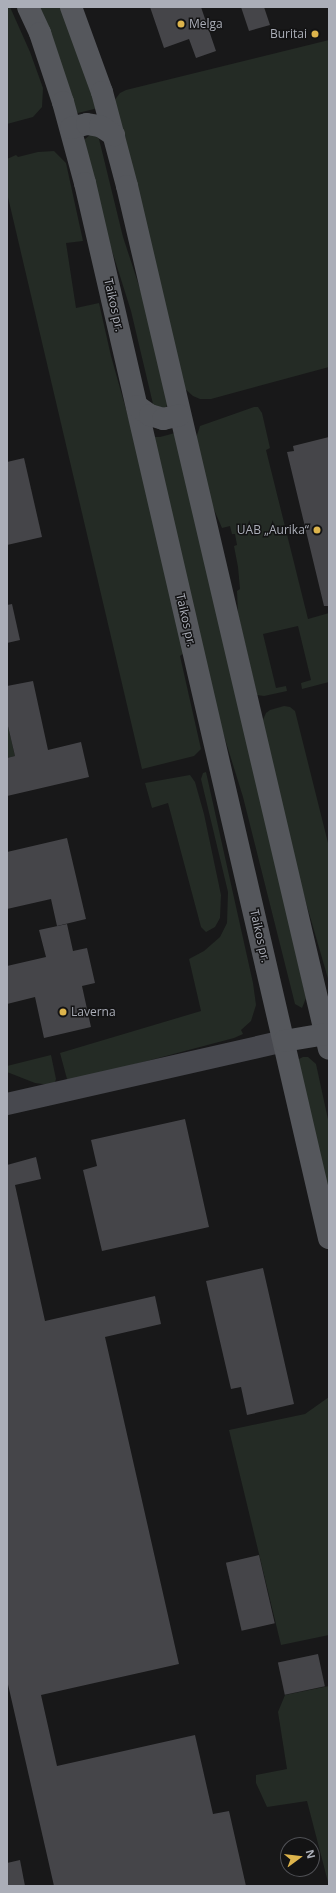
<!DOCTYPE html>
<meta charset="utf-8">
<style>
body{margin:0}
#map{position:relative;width:336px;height:1893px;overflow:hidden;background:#181819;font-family:"Open Sans",sans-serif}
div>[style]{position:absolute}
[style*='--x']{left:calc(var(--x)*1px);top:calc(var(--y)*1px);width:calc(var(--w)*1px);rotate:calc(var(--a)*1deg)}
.green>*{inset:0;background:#242b25}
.building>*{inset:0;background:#454549;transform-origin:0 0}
.secondary>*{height:22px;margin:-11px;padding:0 11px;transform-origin:11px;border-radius:11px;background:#47484e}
.primary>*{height:22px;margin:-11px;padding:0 11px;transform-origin:11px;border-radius:11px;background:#55575c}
.dots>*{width:11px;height:11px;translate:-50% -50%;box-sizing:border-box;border:2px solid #131314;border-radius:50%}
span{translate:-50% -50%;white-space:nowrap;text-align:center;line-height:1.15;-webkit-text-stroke:3px #131314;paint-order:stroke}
.poi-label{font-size:12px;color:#abaeb8}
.left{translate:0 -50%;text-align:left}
.right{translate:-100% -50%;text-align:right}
.street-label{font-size:12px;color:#abaeb8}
.frame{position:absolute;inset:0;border:8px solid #abaeb8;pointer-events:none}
.north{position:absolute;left:280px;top:1837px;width:40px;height:40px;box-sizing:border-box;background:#131314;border:1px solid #505156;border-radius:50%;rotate:75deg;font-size:11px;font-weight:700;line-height:16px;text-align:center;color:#abaeb8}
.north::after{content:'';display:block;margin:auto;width:14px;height:18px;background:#ddb44c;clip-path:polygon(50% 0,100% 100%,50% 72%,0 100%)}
</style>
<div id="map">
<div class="green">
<i style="clip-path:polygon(7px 7px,10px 7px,30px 52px,43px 88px,42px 107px,33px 117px,7px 124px)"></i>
<i style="clip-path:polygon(37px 7px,61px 7px,98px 108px,78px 113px,76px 112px)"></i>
<i style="clip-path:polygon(329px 40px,329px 367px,211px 399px,200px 399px,193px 396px,183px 387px,114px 101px,120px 93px,126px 90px)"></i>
<i style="clip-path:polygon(91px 134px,95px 135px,99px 139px,123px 237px,146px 307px,168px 401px,166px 408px,161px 410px,153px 404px,131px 311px,107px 235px,84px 140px)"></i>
<i style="clip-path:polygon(54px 151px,66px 163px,83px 241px,66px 243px,76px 308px,99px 303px,111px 356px,136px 445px,185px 652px,180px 656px,201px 749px,194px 756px,142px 769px,7px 193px,7px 159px,16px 155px,18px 157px,38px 152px)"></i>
<i style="clip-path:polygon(254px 407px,258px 407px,262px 413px,270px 448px,266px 450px,308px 619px,329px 613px,329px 682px,302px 689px,301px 683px,311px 680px,298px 626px,263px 634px,276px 688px,286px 686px,287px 691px,264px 696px,257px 695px,238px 614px,237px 591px,240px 589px,238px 567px,234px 546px,237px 545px,235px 534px,232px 534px,230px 526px,222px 528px,209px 498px,195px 441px,200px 426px)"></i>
<i style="clip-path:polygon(175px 433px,245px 728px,306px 998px,302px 1008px,295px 1004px,243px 797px,220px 723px,153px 437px,160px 437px)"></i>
<i style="clip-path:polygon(284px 706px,290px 707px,295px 711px,329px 847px,329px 982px,293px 858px,261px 724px,266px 713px,270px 710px)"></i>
<i style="clip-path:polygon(7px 722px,15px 756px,7px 758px)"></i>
<i style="clip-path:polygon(206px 772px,253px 983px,256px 1005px,251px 1021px,241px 1030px,243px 1034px,234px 1038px,75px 1080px,67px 1079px,60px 1053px,201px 1011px,189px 959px,204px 951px,220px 937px,227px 923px,228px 892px,201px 779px,203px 773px)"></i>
<i style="clip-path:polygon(190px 775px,195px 782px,204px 814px,221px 895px,220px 918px,215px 927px,206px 932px,201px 927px,168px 803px,152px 808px,145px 783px)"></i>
<i style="clip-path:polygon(51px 1055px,56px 1079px,55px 1082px,50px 1085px,35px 1083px,7px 1072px,7px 1066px)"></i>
<i style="clip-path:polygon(303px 1057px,308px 1057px,316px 1064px,329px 1124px,329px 1199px,298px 1064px,299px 1059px)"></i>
<i style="clip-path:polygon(329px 1397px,329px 1635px,281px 1645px,229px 1430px,305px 1414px)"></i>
<i style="clip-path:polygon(329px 1686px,329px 1886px,307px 1801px,267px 1807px,256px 1783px,256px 1775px,287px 1769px,278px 1712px,285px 1695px)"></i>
</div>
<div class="building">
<i style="clip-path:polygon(150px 7px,201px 7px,216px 51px,196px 58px,189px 39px,164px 48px)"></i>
<i style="clip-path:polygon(241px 7px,264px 7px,270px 25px,249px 31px)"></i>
<i style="clip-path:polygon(329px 437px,329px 606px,324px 606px,287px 452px,294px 451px,293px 446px)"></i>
<i style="clip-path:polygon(24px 458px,42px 537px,7px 545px,7px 462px)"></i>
<i style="clip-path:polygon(12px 604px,20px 640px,7px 643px,7px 605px)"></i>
<i style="clip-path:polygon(33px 681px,48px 750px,81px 742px,89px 777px,7px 796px,7px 758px,15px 756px,7px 722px,7px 686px)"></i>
<i style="clip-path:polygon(67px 838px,86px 919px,57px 926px,51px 899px,7px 909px,7px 852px)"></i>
<i style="clip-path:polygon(67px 924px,73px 951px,87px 948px,95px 983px,82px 986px,91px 1027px,44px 1038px,35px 997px,7px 1004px,7px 966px,46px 957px,39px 930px)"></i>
<i style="clip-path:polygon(185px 1119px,209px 1227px,102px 1251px,83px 1170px,97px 1166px,91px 1140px)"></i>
<i style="clip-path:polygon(36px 1157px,41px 1179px,15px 1185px,45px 1321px,155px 1296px,161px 1324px,105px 1337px,179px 1664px,41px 1695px,57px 1766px,195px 1735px,213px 1814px,229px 1811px,246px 1886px,54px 1886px,7px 1680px,7px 1165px)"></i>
<i style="clip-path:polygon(263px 1268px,294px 1404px,247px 1415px,241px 1387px,231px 1389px,206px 1281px)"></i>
<i style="left:259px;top:1555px;width:70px;height:34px;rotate:77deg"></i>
<i style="left:318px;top:1654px;width:33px;height:41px;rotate:78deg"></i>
<i style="clip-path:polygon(20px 1860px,25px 1886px,7px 1886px,7px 1863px)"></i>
</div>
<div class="secondary">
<i style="--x:7;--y:1104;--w:284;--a:-12.8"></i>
</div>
<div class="primary">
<i style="--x:28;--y:7;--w:29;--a:65"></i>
<i style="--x:40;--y:33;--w:73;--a:71.6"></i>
<i style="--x:63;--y:102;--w:84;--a:74.8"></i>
<i style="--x:85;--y:183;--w:1083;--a:76.98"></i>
<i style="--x:71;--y:7;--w:90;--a:70"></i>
<i style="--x:102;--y:92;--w:97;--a:75.1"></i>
<i style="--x:127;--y:186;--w:886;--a:76.83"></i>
<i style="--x:71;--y:128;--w:16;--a:-14"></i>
<i style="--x:87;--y:124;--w:13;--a:9"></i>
<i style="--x:100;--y:126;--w:17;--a:33"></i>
<i style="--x:137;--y:406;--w:16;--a:35"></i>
<i style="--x:150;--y:415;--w:14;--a:17"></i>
<i style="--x:163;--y:419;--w:17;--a:-13"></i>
<i style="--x:284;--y:1041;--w:43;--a:-9.5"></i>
</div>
<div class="dots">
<i style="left:181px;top:24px;background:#ddb44c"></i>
<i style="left:315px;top:34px;background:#ddb44c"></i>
<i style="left:317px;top:530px;background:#ddb44c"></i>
<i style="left:63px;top:1012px;background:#ddb44c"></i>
</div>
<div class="poi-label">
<span class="left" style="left:189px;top:24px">Melga</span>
<span class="right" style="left:307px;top:34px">Buritai</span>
<span class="right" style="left:309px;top:530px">UAB „Aurika“</span>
<span class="left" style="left:71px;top:1012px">Laverna</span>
</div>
<div class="street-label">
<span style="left:114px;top:305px;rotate:77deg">Taikos pr.</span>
<span style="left:186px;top:620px;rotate:77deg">Taikos pr.</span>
<span style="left:260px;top:936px;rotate:77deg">Taikos pr.</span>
</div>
<div class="frame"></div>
<div class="north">N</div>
</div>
